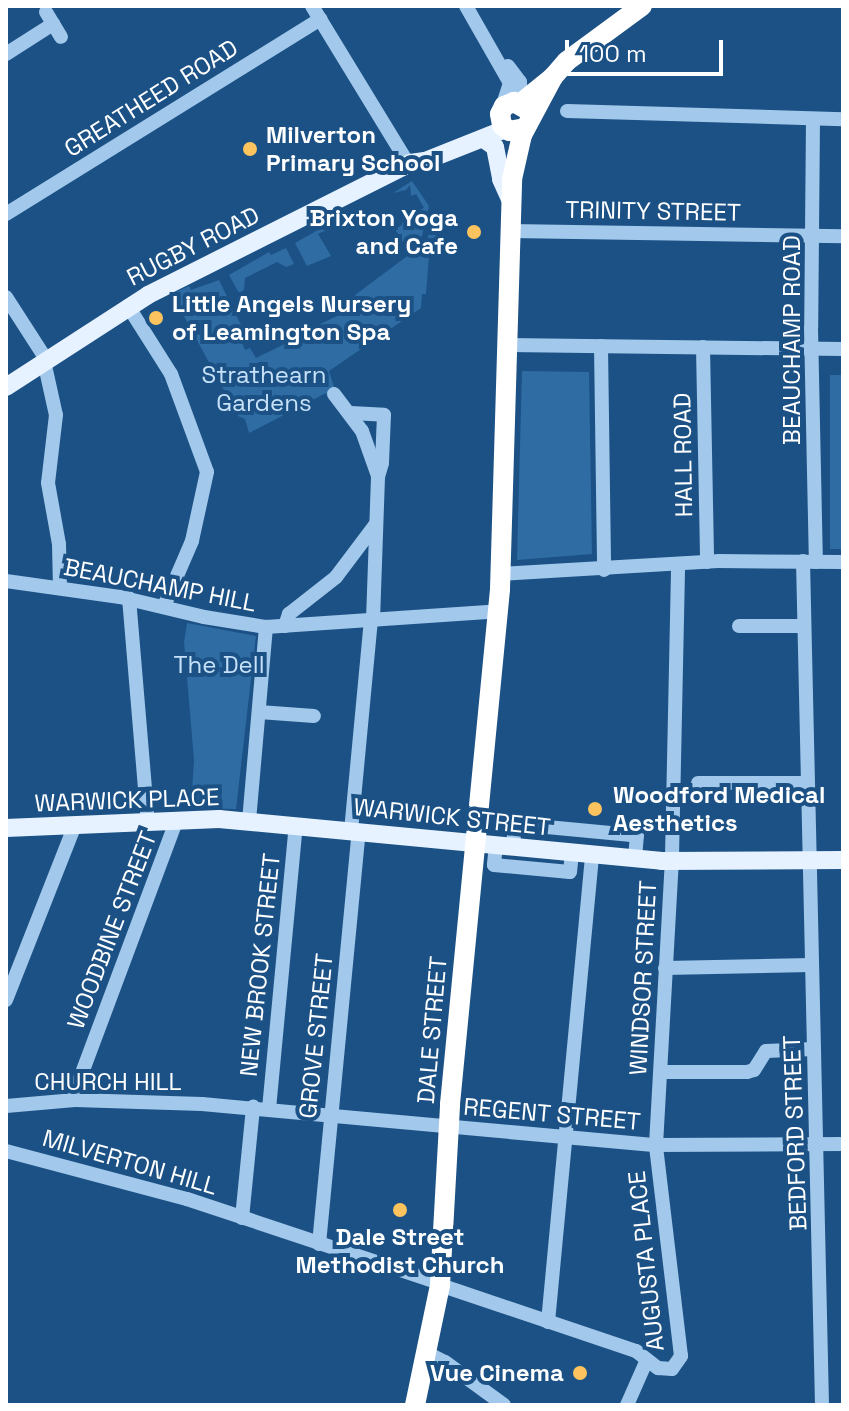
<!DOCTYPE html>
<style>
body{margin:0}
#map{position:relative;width:849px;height:1411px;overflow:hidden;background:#1b5185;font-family:"Space Grotesk",sans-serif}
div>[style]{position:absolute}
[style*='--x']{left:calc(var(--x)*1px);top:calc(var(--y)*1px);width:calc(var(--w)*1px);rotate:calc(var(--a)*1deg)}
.green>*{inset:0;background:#2e6ca3;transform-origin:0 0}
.minor>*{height:14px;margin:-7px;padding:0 7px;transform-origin:7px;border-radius:7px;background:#a2c8eb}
.major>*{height:18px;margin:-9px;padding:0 9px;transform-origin:9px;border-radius:9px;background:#e6f2ff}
.highway>*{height:20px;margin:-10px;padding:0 10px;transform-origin:10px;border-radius:10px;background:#fff}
.dots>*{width:22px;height:22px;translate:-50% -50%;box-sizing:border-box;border:4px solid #1b5185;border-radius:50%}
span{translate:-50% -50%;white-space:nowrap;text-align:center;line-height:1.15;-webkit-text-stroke:8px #1b5185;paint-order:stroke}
.street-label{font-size:24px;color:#fff}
.poi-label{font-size:24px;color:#fff;font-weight:700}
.left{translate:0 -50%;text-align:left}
.right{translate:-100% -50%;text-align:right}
.park-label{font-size:24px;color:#c7e1f8}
.frame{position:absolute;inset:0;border:8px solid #fff;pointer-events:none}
.scale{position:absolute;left:565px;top:40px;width:158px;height:36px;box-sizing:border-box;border:4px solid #fff;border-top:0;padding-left:10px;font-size:24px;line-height:28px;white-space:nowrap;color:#fff;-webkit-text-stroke:6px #1b5185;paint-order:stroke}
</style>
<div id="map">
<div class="green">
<i style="clip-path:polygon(412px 181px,429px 206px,422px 236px,407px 249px,395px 229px,402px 225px,404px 215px,424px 208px,416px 194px,411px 196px,410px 185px,406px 190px,393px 193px)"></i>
<i style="clip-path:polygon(437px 211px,448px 227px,439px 227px,435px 255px,429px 255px,426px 294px,422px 294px,421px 308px,329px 371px,336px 393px,324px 394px,249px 433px,245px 419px,238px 416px,172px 294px,189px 286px,191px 290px,219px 280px,242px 327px,238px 328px,239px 336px,245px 350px,250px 348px,256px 358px,311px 331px,311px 324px,314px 327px,358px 306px,355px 295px,426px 242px)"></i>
<i style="clip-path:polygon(350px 212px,355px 216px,318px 234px,331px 256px,307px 266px,295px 243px)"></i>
<i style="clip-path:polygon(286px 248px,294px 264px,286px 267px,277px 262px,245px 278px,244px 290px,239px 293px,229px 275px,269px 252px,271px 255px)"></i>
<i style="clip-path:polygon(522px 371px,589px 372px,592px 554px,517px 560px)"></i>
<i style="left:830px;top:375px;width:13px;height:174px"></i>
<i style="clip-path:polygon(187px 623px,256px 636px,236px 809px,191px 808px,194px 760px,184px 642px)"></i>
</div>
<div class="minor">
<i style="--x:312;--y:6;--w:184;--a:58.6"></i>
<i style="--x:466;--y:6;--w:89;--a:60.3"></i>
<i style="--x:510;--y:83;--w:26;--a:108"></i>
<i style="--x:46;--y:12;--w:29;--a:59"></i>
<i style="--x:6;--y:54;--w:56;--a:-32.6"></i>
<i style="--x:508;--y:66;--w:20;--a:53"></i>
<i style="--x:520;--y:82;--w:21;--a:87"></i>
<i style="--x:567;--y:111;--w:276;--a:1.7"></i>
<i style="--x:813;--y:119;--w:209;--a:90.5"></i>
<i style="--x:811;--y:328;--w:234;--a:88.8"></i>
<i style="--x:6;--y:214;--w:370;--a:-31.8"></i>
<i style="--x:511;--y:231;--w:332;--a:0.9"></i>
<i style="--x:6;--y:297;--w:74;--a:57.2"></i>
<i style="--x:128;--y:306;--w:80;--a:57.7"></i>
<i style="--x:171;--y:374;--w:104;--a:69.8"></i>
<i style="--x:207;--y:472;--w:71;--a:102.3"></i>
<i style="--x:192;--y:541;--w:71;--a:113.3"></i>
<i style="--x:508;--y:345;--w:335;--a:0.7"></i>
<i style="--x:601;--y:346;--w:224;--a:89.2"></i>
<i style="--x:703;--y:347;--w:215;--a:88.9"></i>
<i style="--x:44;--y:361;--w:55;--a:77.5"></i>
<i style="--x:56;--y:415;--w:68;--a:96.7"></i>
<i style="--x:48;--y:483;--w:62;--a:79.8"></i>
<i style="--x:59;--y:544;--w:43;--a:88.7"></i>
<i style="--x:334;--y:394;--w:46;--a:52.9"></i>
<i style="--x:362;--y:431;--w:48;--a:70.4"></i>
<i style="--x:351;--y:413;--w:33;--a:3"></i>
<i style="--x:384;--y:415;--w:48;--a:92.4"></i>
<i style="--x:382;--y:463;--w:15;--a:106"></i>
<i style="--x:378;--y:477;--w:144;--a:92"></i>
<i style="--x:803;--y:561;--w:844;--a:88.71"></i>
<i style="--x:501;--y:574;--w:217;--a:-3.4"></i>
<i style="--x:718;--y:561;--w:125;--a:0.5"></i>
<i style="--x:6;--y:581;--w:115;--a:8"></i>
<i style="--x:120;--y:597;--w:86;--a:13.4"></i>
<i style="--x:204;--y:617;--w:63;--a:9.2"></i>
<i style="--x:266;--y:627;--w:233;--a:-3.9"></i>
<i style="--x:129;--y:598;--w:225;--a:85.2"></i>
<i style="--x:285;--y:626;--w:13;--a:-72"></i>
<i style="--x:289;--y:614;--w:60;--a:-38.2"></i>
<i style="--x:336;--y:577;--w:66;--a:-53"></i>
<i style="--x:739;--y:626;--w:65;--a:0"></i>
<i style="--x:259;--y:712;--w:55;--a:4.2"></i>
<i style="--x:698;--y:783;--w:109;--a:0"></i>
<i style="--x:249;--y:821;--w:195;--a:-85"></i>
<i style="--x:351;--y:831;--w:211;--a:-84.6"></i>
<i style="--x:496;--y:845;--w:20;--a:96"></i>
<i style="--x:494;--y:865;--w:76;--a:5.3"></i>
<i style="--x:570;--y:872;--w:19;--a:-84"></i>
<i style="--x:513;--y:846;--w:22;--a:-85"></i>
<i style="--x:515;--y:824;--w:117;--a:5.4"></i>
<i style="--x:631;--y:835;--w:6;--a:0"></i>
<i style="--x:637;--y:835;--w:24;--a:95"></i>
<i style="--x:665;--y:968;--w:146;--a:-1.2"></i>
<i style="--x:6;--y:1000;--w:188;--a:-68.5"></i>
<i style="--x:661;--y:1072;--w:86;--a:0"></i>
<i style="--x:747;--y:1072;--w:7;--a:-16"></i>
<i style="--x:754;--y:1070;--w:22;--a:-58"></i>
<i style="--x:766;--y:1051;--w:48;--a:-2.4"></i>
<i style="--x:75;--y:1100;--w:11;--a:-85"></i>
<i style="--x:76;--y:1089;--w:286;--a:-69.5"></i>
<i style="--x:6;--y:1106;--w:69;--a:-5"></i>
<i style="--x:75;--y:1100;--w:127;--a:1.8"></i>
<i style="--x:202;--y:1104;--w:456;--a:5.2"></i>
<i style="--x:656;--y:1145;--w:187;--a:-0.3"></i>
<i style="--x:269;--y:1109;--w:285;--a:-84.6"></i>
<i style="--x:6;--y:1151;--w:187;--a:14.9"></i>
<i style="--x:187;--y:1199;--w:256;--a:18.4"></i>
<i style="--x:242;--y:1218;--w:112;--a:-84.3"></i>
<i style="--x:319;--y:1244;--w:414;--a:-84.5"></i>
<i style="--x:440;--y:1285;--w:207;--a:18.6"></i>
<i style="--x:636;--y:1351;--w:28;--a:38"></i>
<i style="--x:658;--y:1368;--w:14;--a:4"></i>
<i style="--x:672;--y:1369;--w:16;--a:-55"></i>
<i style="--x:681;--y:1356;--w:212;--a:-96.8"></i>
<i style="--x:656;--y:1145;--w:288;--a:-86.8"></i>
<i style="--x:672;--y:857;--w:293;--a:-88.8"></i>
<i style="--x:548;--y:1322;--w:469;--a:-84.6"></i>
<i style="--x:425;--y:1352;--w:22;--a:27"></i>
<i style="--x:445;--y:1362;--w:73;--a:36.1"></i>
<i style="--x:627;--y:1405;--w:47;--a:-66.2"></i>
</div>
<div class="major">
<i style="--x:485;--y:140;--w:12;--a:35"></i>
<i style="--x:495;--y:147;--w:33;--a:79"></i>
<i style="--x:501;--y:179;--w:24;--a:66"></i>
<i style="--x:6;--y:387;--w:169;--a:-32.9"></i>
<i style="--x:148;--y:295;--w:293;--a:-26.7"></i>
<i style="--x:410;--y:163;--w:15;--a:-8"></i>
<i style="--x:425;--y:161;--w:87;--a:-21.6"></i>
<i style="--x:6;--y:828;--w:213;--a:-2.4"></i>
<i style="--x:219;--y:819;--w:445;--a:5.4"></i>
<i style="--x:662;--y:861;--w:181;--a:-0.3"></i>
</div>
<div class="highway">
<i style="--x:521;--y:103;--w:41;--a:-39.1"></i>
<i style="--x:553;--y:77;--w:21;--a:-49"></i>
<i style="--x:567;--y:61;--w:93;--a:-36.3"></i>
<i style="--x:525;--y:128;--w:16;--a:169"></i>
<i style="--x:509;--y:131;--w:9;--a:-139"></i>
<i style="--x:502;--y:125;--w:11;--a:-100"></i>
<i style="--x:500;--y:114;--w:9;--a:-63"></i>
<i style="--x:504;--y:106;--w:11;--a:-22"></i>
<i style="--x:514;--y:102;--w:16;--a:30"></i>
<i style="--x:415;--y:1405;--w:123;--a:-78.2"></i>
<i style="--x:440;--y:1285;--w:181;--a:-86.8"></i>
<i style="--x:450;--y:1104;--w:517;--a:-84.45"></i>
<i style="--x:500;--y:589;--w:410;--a:-88.3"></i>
<i style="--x:512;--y:179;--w:45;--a:-77.2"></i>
<i style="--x:522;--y:135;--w:66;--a:-61.9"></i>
</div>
<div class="dots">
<i style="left:250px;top:149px;background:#fdc35e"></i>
<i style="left:474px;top:232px;background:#fdc35e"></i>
<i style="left:156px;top:318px;background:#fdc35e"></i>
<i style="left:595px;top:809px;background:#fdc35e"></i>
<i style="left:400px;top:1210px;background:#fdc35e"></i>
<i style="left:580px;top:1373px;background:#fdc35e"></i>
</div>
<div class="street-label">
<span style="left:151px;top:98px;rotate:-32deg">GREATHEED ROAD</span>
<span style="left:653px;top:211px;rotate:1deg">TRINITY STREET</span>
<span style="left:193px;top:246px;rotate:-27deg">RUGBY ROAD</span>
<span style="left:792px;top:340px;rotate:-90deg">BEAUCHAMP ROAD</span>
<span style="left:683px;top:455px;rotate:-91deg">HALL ROAD</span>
<span style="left:160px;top:585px;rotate:11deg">BEAUCHAMP HILL</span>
<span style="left:127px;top:800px;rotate:-2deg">WARWICK PLACE</span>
<span style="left:452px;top:817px;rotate:6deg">WARWICK STREET</span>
<span style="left:112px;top:930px;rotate:-69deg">WOODBINE STREET</span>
<span style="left:260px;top:965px;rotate:-84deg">NEW BROOK STREET</span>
<span style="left:643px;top:978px;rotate:-87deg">WINDSOR STREET</span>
<span style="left:432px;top:1030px;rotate:-85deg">DALE STREET</span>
<span style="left:316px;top:1036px;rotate:-84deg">GROVE STREET</span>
<span style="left:108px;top:1082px">CHURCH HILL</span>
<span style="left:552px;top:1114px;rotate:5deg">REGENT STREET</span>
<span style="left:795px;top:1133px;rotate:-92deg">BEDFORD STREET</span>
<span style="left:130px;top:1162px;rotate:16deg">MILVERTON HILL</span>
<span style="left:646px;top:1261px;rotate:-96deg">AUGUSTA PLACE</span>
</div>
<div class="poi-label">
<span class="left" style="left:266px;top:149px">Milverton<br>Primary School</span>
<span class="right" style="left:458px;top:232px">Brixton Yoga<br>and Cafe</span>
<span class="left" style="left:172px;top:318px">Little Angels Nursery<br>of Leamington Spa</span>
<span class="left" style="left:613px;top:809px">Woodford Medical<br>Aesthetics</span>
<span style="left:400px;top:1251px">Dale Street<br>Methodist Church</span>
<span class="right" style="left:564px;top:1373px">Vue Cinema</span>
</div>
<div class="park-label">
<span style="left:264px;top:389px">Strathearn<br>Gardens</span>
<span style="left:219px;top:665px">The Dell</span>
</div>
<div class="frame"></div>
<div class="scale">100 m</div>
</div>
